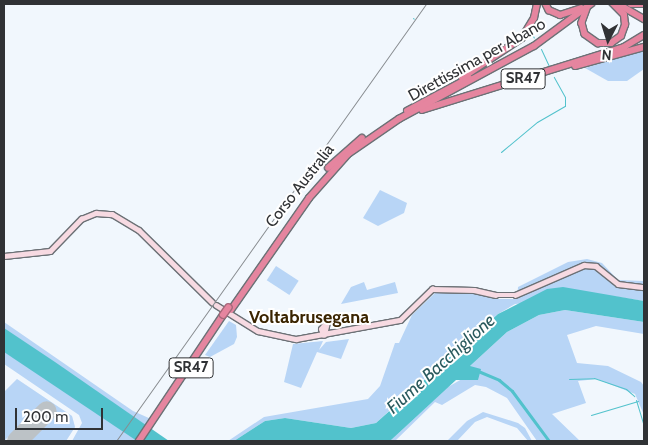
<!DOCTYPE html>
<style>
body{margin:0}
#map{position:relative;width:648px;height:445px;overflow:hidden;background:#f1f7fd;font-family:Cabin,sans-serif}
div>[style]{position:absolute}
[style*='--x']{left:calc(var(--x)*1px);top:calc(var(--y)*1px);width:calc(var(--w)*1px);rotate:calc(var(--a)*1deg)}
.built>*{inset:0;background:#e2ecf9}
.green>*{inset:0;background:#b8d5f6;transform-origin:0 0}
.water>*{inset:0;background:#52c2cc}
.stream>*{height:1px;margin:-0.5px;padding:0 0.5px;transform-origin:0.5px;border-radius:0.5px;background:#52c2cc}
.canal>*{height:3px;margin:-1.5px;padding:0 1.5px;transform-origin:1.5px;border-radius:1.5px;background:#52c2cc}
.runway>*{height:20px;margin:-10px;padding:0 10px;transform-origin:10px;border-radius:10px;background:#bcc2c6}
.roads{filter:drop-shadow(1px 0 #6c7176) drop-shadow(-1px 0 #6c7176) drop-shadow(0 1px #6c7176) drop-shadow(0 -1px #6c7176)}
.secondary>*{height:4.5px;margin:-2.25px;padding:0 2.25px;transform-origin:2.25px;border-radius:2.25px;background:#f7dae2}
.highway>*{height:5.5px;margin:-2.75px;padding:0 2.75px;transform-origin:2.75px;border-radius:2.75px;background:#e5859f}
.rail>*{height:1px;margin:-0.5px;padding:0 0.5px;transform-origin:0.5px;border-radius:0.5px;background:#888c90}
.bridges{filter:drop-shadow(1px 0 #a6687a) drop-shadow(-1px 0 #a6687a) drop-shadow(0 1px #a6687a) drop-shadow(0 -1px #a6687a)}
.highway-bridge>*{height:5.5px;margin:-2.75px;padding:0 2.75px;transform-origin:2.75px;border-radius:2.75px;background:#e5859f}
span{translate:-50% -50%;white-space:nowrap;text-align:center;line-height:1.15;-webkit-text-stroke:4px #fff;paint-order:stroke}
.shield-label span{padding:1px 4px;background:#fff;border:1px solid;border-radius:4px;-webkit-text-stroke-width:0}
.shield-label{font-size:15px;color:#303235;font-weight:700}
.street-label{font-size:16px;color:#303235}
.neighbourhood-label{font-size:18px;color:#3a2400;font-weight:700}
.water-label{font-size:18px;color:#2a5a5e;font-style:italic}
.frame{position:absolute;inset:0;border:5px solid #303235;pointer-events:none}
.north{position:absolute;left:583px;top:15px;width:50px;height:50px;-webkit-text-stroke:4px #fff;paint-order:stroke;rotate:185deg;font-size:14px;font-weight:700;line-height:20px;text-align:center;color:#303235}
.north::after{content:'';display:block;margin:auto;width:18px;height:22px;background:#303235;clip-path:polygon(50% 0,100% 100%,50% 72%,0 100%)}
.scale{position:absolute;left:15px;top:408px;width:88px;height:22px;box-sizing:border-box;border:2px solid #303235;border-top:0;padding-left:6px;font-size:15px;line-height:18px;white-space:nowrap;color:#303235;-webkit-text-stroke:4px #fff;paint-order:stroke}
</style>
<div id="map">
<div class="built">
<i style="clip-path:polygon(17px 379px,72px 416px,75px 427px,66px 441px,4px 441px,4px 392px)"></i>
</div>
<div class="green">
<i style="clip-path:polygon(644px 50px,644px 69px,627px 81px,608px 81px,585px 68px)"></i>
<i style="clip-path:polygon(380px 190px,407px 203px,404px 213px,378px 226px,363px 218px)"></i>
<i style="clip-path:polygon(587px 259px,602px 263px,618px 280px,644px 281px,644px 301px,612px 296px,515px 304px,498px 314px,451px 354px,376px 423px,351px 428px,285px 418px,265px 421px,234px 441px,228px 441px,264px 417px,368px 399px,380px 386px,395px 343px,399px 343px,412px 315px,435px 293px,476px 292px,493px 299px,517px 299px,518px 287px,568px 262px)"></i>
<i style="left:276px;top:266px;width:27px;height:17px;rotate:33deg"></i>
<i style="clip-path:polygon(364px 282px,367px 290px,395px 282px,398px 293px,341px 304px,351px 287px)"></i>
<i style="clip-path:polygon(565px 310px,644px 322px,644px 334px,596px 326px,567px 335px,577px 363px,608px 366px,641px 382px,644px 386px,644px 415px,635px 394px,597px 379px,578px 381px,586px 403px,552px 414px,580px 441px,537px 441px,507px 398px,486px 387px,475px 385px,442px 405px,435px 402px,395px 441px,390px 441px,448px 387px,462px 379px,470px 366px,507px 332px,539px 315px)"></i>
<i style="clip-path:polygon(229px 321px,236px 325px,237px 337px,234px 344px,210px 357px,205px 355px)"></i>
<i style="clip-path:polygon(4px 322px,133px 411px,151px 419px,137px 441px,72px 441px,82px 423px,79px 415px,4px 364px)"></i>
<i style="clip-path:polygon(349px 339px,341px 359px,317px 352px,301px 388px,284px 382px,293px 344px,323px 341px,319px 350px,326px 342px)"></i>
<i style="clip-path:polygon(17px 379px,72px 416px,75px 427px,66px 441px,29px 441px,55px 415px,43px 402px,4px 441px,4px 392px)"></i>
<i style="clip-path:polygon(483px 412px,518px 423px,525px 428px,532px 441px,528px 441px,517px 428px,487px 417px,475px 422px,457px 441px,447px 441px,467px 421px)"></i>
</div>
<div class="water">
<i style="clip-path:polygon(563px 287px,644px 301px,644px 322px,565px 310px,539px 315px,507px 332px,470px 366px,481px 369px,478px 380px,456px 380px,390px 441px,234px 441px,265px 421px,285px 418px,351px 428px,376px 423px,498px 314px,547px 289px)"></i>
<i style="clip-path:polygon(4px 328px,55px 362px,169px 441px,137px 441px,4px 352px)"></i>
</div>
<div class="stream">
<i style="--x:413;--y:18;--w:1;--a:45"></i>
<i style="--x:532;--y:34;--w:4;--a:63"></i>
<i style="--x:541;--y:49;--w:19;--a:65"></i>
<i style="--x:501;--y:152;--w:47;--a:-39.8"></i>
<i style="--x:537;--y:122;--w:32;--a:-30"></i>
<i style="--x:565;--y:106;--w:9;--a:-90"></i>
<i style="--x:565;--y:97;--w:23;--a:-119"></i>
<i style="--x:569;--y:379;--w:25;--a:-2"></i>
<i style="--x:594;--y:378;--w:34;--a:19"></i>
<i style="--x:626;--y:389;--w:11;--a:41"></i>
<i style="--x:636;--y:400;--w:27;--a:73"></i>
<i style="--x:591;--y:415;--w:49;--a:-16.6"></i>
</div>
<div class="canal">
<i style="--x:478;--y:371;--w:23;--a:23"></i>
<i style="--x:499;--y:380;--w:17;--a:40"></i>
<i style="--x:512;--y:391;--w:62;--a:53.5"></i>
</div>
<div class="runway">
<i style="--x:17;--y:441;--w:42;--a:-45"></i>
</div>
<div class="roads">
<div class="secondary">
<i style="--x:4;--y:256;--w:46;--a:-6.2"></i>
<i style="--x:50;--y:251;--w:45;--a:-45.9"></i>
<i style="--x:81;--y:219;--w:16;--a:-22"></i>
<i style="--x:96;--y:213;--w:16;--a:4"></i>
<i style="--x:112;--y:214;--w:31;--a:31"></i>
<i style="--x:139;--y:230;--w:103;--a:44.6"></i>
<i style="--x:216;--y:305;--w:49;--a:31.8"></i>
<i style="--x:258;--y:331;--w:39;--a:12"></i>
<i style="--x:296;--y:339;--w:106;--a:-10.4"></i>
<i style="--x:400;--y:320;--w:45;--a:-44.1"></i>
<i style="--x:432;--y:289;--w:42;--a:1.4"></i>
<i style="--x:474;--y:290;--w:22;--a:13"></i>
<i style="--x:495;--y:295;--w:20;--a:0"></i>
<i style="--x:515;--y:295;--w:75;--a:-23.5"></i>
<i style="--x:584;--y:265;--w:12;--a:5"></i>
<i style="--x:596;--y:266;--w:28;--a:39"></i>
<i style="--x:618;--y:284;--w:26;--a:7"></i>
<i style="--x:323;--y:335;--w:6;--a:-108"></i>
<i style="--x:321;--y:329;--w:9;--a:-49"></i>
<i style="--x:324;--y:335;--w:13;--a:-77"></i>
</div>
<div class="highway">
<i style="--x:546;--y:4;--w:7;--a:63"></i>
<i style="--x:549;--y:10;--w:12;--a:24"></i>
<i style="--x:560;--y:15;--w:22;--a:-18"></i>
<i style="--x:618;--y:4;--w:30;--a:30"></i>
<i style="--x:631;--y:4;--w:12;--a:0"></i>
<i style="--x:587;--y:9;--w:15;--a:110"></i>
<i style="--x:582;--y:23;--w:11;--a:75"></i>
<i style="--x:585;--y:34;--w:16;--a:35"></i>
<i style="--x:598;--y:43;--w:13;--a:0"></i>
<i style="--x:611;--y:43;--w:12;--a:-35"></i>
<i style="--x:621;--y:36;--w:12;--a:-70"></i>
<i style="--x:625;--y:25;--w:10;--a:-96"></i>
<i style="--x:624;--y:15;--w:16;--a:-135"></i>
<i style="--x:575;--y:66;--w:72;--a:-15.4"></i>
<i style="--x:462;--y:78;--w:72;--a:-33.7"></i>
<i style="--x:522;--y:38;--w:23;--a:-59"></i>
<i style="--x:534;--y:18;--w:14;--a:-78"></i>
<i style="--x:422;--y:110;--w:212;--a:-17.3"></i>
<i style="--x:624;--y:47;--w:23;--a:-31"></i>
<i style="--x:407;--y:111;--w:70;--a:-28"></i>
<i style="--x:328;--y:168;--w:45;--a:-41.4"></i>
<i style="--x:231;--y:310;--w:136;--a:-55.1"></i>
<i style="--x:309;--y:198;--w:59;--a:-48.4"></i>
<i style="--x:348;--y:154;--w:62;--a:-34.5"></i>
<i style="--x:399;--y:119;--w:153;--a:-28.4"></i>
<i style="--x:534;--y:46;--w:71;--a:-36.4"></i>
<i style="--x:139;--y:441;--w:151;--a:-56.3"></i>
</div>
</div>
<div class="rail">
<i style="--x:116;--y:441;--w:536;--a:-54.65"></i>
</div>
<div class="bridges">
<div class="highway-bridge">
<i style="--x:223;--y:315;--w:9;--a:-54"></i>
</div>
</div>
<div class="shield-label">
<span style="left:523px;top:79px">SR47</span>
<span style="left:191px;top:368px">SR47</span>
</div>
<div class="street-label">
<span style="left:477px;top:60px;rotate:-29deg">Direttissima per Abano</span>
<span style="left:300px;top:186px;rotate:-52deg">Corso Australia</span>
</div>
<div class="neighbourhood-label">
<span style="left:309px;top:317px">Voltabrusegana</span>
</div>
<div class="water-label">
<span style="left:441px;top:364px;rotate:-42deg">Fiume Bacchiglione</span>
</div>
<div class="frame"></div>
<div class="north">N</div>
<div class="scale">200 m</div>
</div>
